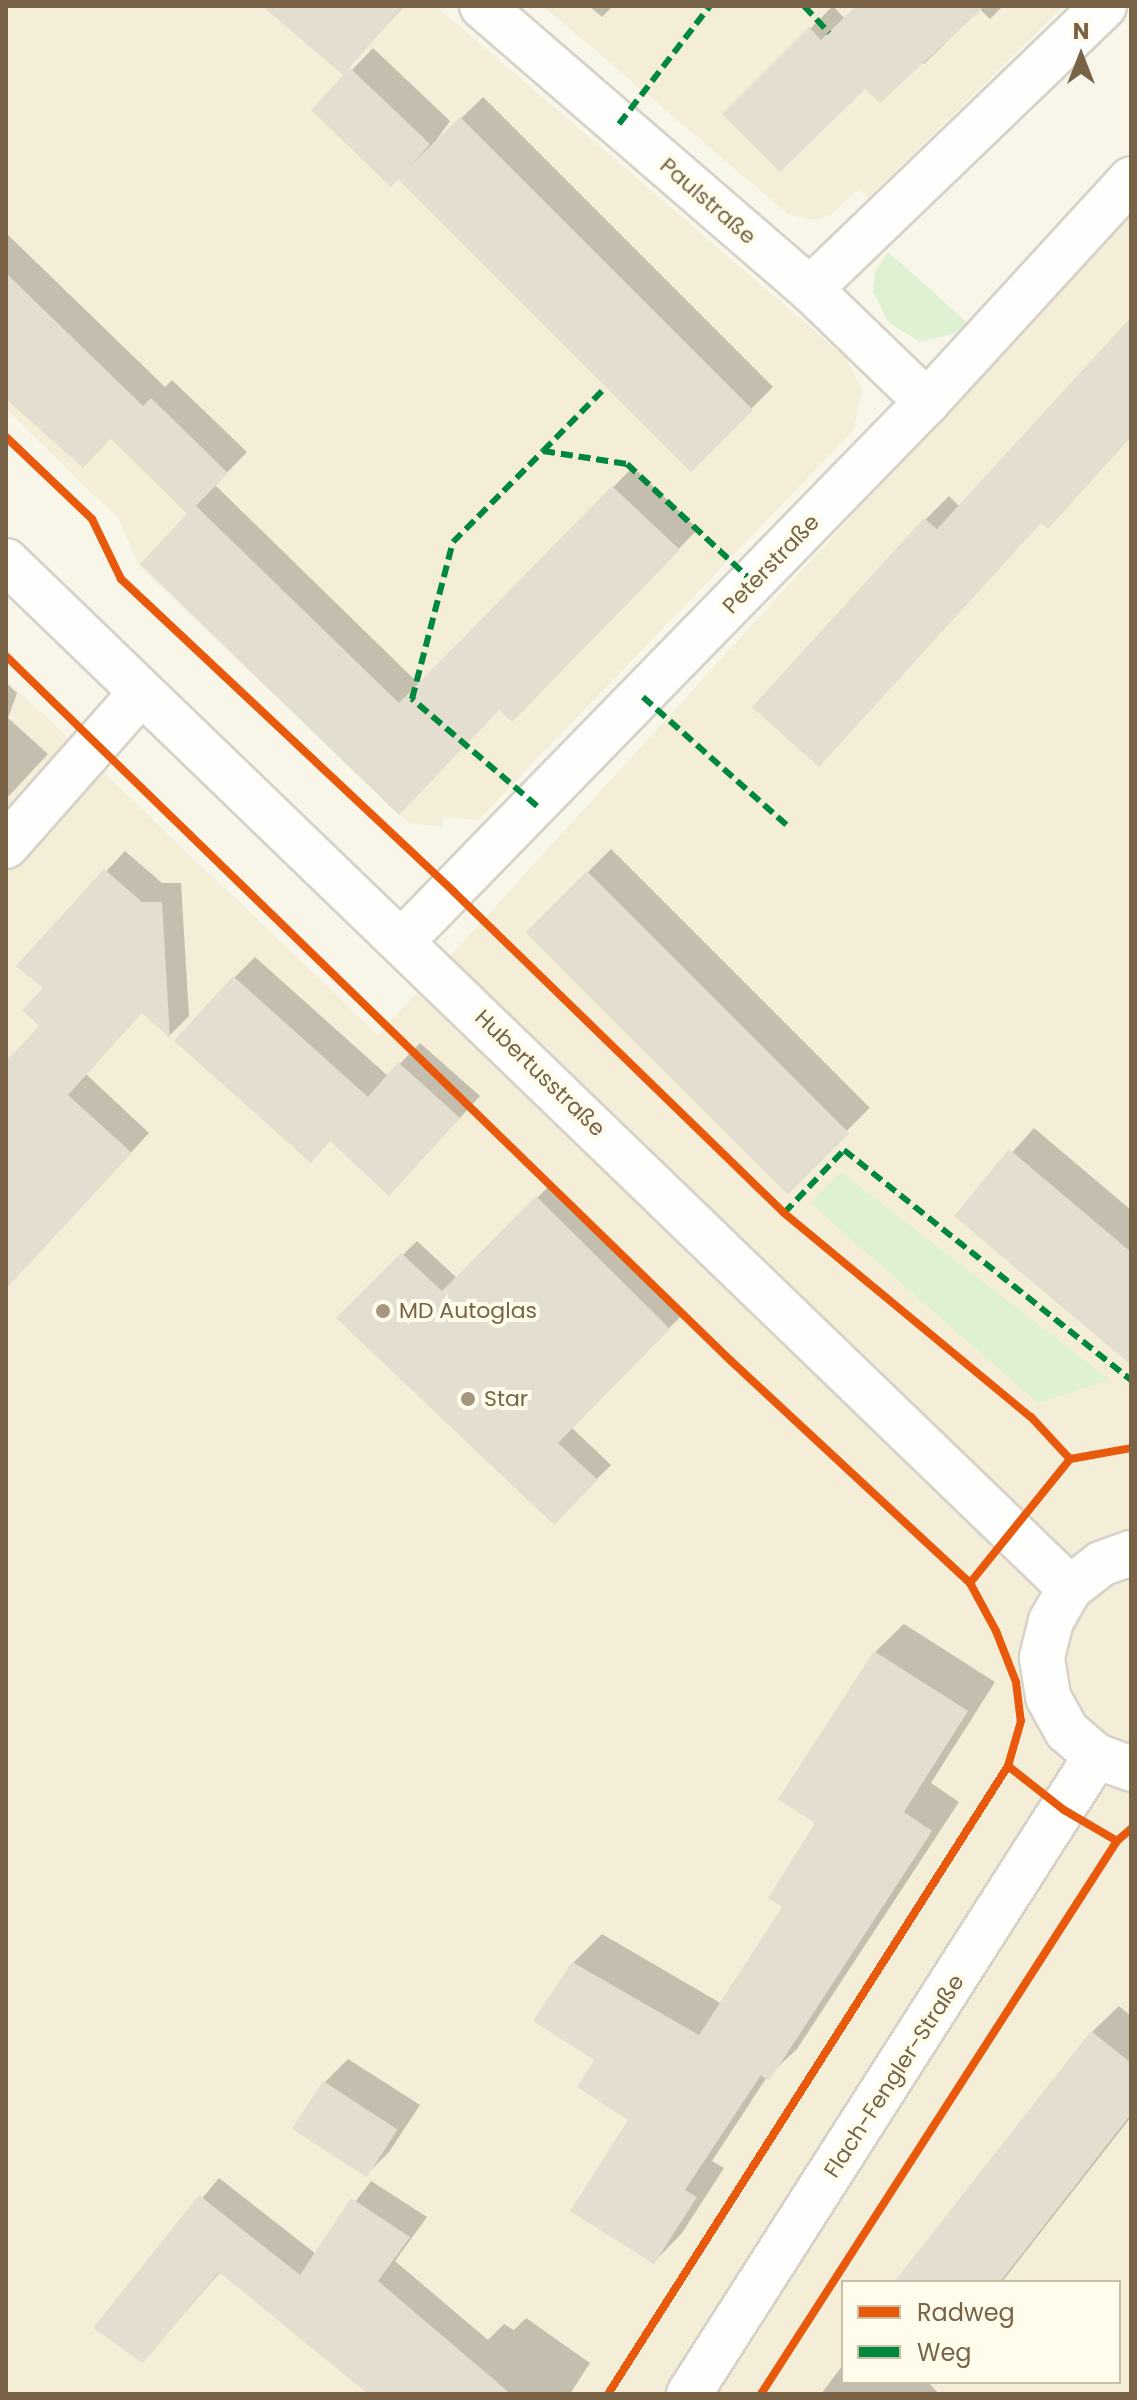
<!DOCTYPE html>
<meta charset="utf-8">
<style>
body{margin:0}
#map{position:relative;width:1137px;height:2400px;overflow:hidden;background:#f8f5e9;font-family:Poppins,sans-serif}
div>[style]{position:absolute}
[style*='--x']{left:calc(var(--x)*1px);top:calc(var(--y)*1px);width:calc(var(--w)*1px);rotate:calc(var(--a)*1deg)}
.residential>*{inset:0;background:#f4eed9}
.green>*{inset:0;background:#def1d2}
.shadow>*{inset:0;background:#0003;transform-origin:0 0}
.building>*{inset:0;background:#e4ded0;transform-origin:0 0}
.roads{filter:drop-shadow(2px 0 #d7d2c8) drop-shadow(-2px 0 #d7d2c8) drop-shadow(0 2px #d7d2c8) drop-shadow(0 -2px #d7d2c8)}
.street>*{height:44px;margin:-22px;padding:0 22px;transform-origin:22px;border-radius:22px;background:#fefefc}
.secondary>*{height:44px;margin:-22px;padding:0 22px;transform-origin:22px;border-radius:22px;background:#fefefc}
.quiet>*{height:6px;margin-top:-3px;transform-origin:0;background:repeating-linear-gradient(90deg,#00873e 0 12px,transparent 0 18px)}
.cycleway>*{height:8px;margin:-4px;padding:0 4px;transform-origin:4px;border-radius:4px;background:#e8590c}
.dots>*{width:22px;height:22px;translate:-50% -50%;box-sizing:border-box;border:4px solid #fffceb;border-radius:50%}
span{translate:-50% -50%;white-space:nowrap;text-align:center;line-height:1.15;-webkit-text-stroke:8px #fffceb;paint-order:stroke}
.street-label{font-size:22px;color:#786347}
.poi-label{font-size:22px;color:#786347}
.left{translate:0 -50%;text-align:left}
.frame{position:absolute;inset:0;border:8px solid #786347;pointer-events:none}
.legend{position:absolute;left:841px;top:2280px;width:280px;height:104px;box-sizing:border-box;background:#fffceb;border:2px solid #c9bfa9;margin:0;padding:10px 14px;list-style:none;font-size:24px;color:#786347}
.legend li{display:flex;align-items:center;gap:16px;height:40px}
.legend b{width:40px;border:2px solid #c9bfa9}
.north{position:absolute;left:1041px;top:16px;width:80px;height:80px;-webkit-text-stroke:6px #fffceb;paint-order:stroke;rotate:0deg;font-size:22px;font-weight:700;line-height:32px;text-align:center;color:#786347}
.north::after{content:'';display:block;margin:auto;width:28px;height:36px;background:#786347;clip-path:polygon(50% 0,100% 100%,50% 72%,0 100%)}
</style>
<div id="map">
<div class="residential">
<i style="clip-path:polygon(6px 6px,436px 6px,845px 357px,862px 390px,853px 431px,478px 820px,443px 817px,442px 827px,408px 823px,139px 566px,119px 519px,6px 409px)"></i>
<i style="clip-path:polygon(543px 6px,1064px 6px,868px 198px,859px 189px,832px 214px,816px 220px,789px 215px)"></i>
<i style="clip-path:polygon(evenodd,1131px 210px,1131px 2394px,6px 2394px,6px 679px,378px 1035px,1131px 210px,843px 2282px,1119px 2282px,1119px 2382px,843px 2382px,843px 2282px)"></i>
</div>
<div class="green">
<i style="clip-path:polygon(888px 252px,968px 323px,953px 334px,920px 342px,888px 322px,873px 291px,875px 272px)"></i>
<i style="clip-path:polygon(841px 1172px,1110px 1380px,1038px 1403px,810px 1203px)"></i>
</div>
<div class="shadow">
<i style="clip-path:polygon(266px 6px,404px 6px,343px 73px)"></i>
<i style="clip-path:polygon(589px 6px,613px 6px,602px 17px)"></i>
<i style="clip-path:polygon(833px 6px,845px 19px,859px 6px,1003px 6px,990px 19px,980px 9px,924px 64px,920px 61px,865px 86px,724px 114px)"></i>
<i style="clip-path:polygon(373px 48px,450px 121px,429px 150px,483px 97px,773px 387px,691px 469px,399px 177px,352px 70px)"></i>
<i style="clip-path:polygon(6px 233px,165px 387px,172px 380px,247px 452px,215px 485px,420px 685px,633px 467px,698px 529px,512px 719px,500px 708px,419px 792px,190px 514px,111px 437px,6px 391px)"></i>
<i style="clip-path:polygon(1131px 320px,1131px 436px,1042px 521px,819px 765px,755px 707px,926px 519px,949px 496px,960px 507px)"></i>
<i style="clip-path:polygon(6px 683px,17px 693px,8px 718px,48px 754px,6px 799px)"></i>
<i style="left:611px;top:849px;width:366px;height:118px;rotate:45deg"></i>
<i style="clip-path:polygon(125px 851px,162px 883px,181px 883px,189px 1016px,170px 1035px,143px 1011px,86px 1074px,149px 1133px,30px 1261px,6px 1276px,6px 1064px,41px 1025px,46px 988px,19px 966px)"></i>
<i style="clip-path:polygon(255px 957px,388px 1076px,420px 1043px,480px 1096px,410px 1172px,331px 1140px,311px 1160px,234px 978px)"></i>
<i style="clip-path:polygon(1034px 1128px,1131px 1210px,1131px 1362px,956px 1216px)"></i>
<i style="clip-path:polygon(551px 1184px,683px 1314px,571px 1427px,611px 1465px,554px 1522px,339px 1318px,417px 1241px,457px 1278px)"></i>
<i style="clip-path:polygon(904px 1624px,995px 1682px,931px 1783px,959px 1802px,797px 2049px,767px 2077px,712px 2161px,724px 2168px,682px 2233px,654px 2262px,631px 2119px,597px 2059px,573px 1963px,602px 1934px,722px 2004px,785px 1906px,875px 1652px)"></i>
<i style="clip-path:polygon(1119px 2006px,1131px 2016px,1131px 2117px,1002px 2282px,897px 2282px,1092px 2032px)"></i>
<i style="clip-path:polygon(348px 2059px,420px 2105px,389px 2152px,366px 2175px,295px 2128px,325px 2082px)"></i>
<i style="clip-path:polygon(219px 2178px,316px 2254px,371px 2181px,427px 2217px,395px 2261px,488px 2340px,504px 2324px,514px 2330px,526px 2318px,590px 2363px,570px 2394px,371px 2394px,221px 2271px,143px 2361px,95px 2328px)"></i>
<i style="clip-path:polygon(843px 2365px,843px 2382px,928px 2382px,939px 2394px,821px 2394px)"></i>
</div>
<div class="building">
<i style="clip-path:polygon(262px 6px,403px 6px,343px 75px)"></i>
<i style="clip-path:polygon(856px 6px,985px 6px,880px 103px,865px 89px,780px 172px,722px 114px,809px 27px,821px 40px)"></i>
<i style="clip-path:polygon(350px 68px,430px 144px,412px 164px,460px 117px,753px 410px,691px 472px,398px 179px,391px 187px,311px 110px)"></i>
<i style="clip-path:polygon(6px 273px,143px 406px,151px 398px,228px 473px,196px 506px,399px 703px,612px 486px,680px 550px,512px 722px,499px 710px,399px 815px,140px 564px,187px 514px,111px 439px,83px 468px,6px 399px)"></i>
<i style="clip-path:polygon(1131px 317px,1131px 437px,1048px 529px,1041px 523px,819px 767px,752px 707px,924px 518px,937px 529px)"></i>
<i style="clip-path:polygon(104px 869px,142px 902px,162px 902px,170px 1038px,142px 1013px,68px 1095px,132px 1153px,6px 1289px,6px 1061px,39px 1026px,22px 1010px,43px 988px,16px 966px)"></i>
<i style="left:587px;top:871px;width:371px;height:87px;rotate:45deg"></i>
<i style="clip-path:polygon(233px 976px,368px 1097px,398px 1062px,460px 1118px,389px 1196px,330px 1141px,311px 1163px,174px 1041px)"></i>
<i style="clip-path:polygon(1009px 1149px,1131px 1252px,1131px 1365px,954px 1216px)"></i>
<i style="clip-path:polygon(536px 1196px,670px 1329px,558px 1443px,598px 1480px,554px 1525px,336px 1318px,401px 1253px,442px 1291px)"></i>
<i style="clip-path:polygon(874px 1651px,968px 1711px,904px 1812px,932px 1831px,769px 2081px,761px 2075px,685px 2190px,697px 2197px,654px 2264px,570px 2211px,628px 2120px,577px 2087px,594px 2060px,533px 2021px,572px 1962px,699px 2035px,782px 1907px,768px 1898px,815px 1823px,778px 1799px)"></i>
<i style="clip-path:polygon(1091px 2031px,1131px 2063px,1131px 2114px,1000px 2282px,894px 2282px)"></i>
<i style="left:323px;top:2081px;width:89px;height:57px;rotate:33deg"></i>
<i style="clip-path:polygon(199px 2195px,300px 2275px,351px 2198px,410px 2237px,378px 2281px,511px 2394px,368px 2394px,219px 2272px,143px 2363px,93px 2328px)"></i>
</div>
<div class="roads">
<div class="street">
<i style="--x:482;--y:6;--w:433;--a:40.8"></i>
<i style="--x:810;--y:289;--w:163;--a:44"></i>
<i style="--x:810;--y:289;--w:408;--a:-43.9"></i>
<i style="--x:6;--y:846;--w:204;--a:-48.6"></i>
<i style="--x:403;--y:940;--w:751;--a:-45.76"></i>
<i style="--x:927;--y:402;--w:302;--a:-47.5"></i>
</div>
<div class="secondary">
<i style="--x:6;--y:561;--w:1479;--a:43.99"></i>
<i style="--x:1131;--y:1553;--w:32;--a:160"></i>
<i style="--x:1101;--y:1564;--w:39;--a:142"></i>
<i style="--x:1070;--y:1588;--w:38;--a:120"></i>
<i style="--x:1051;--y:1621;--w:38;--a:104"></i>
<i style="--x:1042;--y:1658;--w:39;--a:81"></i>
<i style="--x:1048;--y:1697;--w:39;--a:61"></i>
<i style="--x:1067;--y:1731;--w:38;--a:41"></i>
<i style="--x:1096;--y:1756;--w:37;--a:20"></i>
<i style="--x:689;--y:2394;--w:757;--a:-57.46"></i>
</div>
</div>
<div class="quiet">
<i style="--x:804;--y:6;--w:37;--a:47"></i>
<i style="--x:619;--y:124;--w:149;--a:-52.4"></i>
<i style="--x:543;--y:451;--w:90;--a:-45.5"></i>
<i style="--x:643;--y:697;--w:198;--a:41.7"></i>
<i style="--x:537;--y:806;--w:165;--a:-139.4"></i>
<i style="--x:412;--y:699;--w:162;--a:-75.4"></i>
<i style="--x:453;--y:542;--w:128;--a:-45.3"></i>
<i style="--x:543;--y:451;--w:85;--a:8.8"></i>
<i style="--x:627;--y:464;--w:174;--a:43.1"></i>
<i style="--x:784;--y:1213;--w:87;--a:-46.4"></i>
<i style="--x:844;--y:1150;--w:368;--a:38.7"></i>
</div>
<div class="cycleway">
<i style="--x:6;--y:437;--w:119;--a:43.6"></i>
<i style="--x:92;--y:519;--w:67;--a:64.2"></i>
<i style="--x:121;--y:579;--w:457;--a:43.2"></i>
<i style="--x:454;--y:892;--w:460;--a:44.2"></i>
<i style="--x:784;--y:1213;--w:320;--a:39.6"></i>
<i style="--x:1031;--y:1417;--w:57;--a:47.1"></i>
<i style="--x:6;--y:656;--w:1010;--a:44.2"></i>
<i style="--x:730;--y:1360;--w:328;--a:42.9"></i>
<i style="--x:970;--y:1583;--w:55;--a:61.6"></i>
<i style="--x:996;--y:1631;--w:55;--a:68.6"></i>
<i style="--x:1016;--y:1682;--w:39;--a:83"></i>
<i style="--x:1021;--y:1721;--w:47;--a:106.1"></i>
<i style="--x:1008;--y:1766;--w:745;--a:122.49"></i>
<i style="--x:970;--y:1583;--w:159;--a:-51.1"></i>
<i style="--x:1070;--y:1459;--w:62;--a:-10.2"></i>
<i style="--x:1008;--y:1766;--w:71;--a:38.2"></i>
<i style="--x:1064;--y:1810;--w:61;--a:30.3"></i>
<i style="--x:761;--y:2394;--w:658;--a:-57.23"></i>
<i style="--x:1117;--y:1841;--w:18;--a:-41"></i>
</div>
<div class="dots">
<i style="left:383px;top:1311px;background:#a59680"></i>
<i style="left:468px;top:1399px;background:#a59680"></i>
</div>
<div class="street-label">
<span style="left:708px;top:201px;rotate:41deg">Paulstraße</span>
<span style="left:771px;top:564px;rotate:-46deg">Peterstraße</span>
<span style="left:540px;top:1073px;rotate:44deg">Hubertusstraße</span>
<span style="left:894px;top:2076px;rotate:-57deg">Flach-Fengler-Straße</span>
</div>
<div class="poi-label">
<span class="left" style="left:399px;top:1311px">MD Autoglas</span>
<span class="left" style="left:484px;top:1399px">Star</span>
</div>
<div class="frame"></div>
<ul class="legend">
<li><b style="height:10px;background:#e8590c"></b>Radweg</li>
<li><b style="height:10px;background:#00873e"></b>Weg</li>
</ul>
<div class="north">N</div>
</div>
